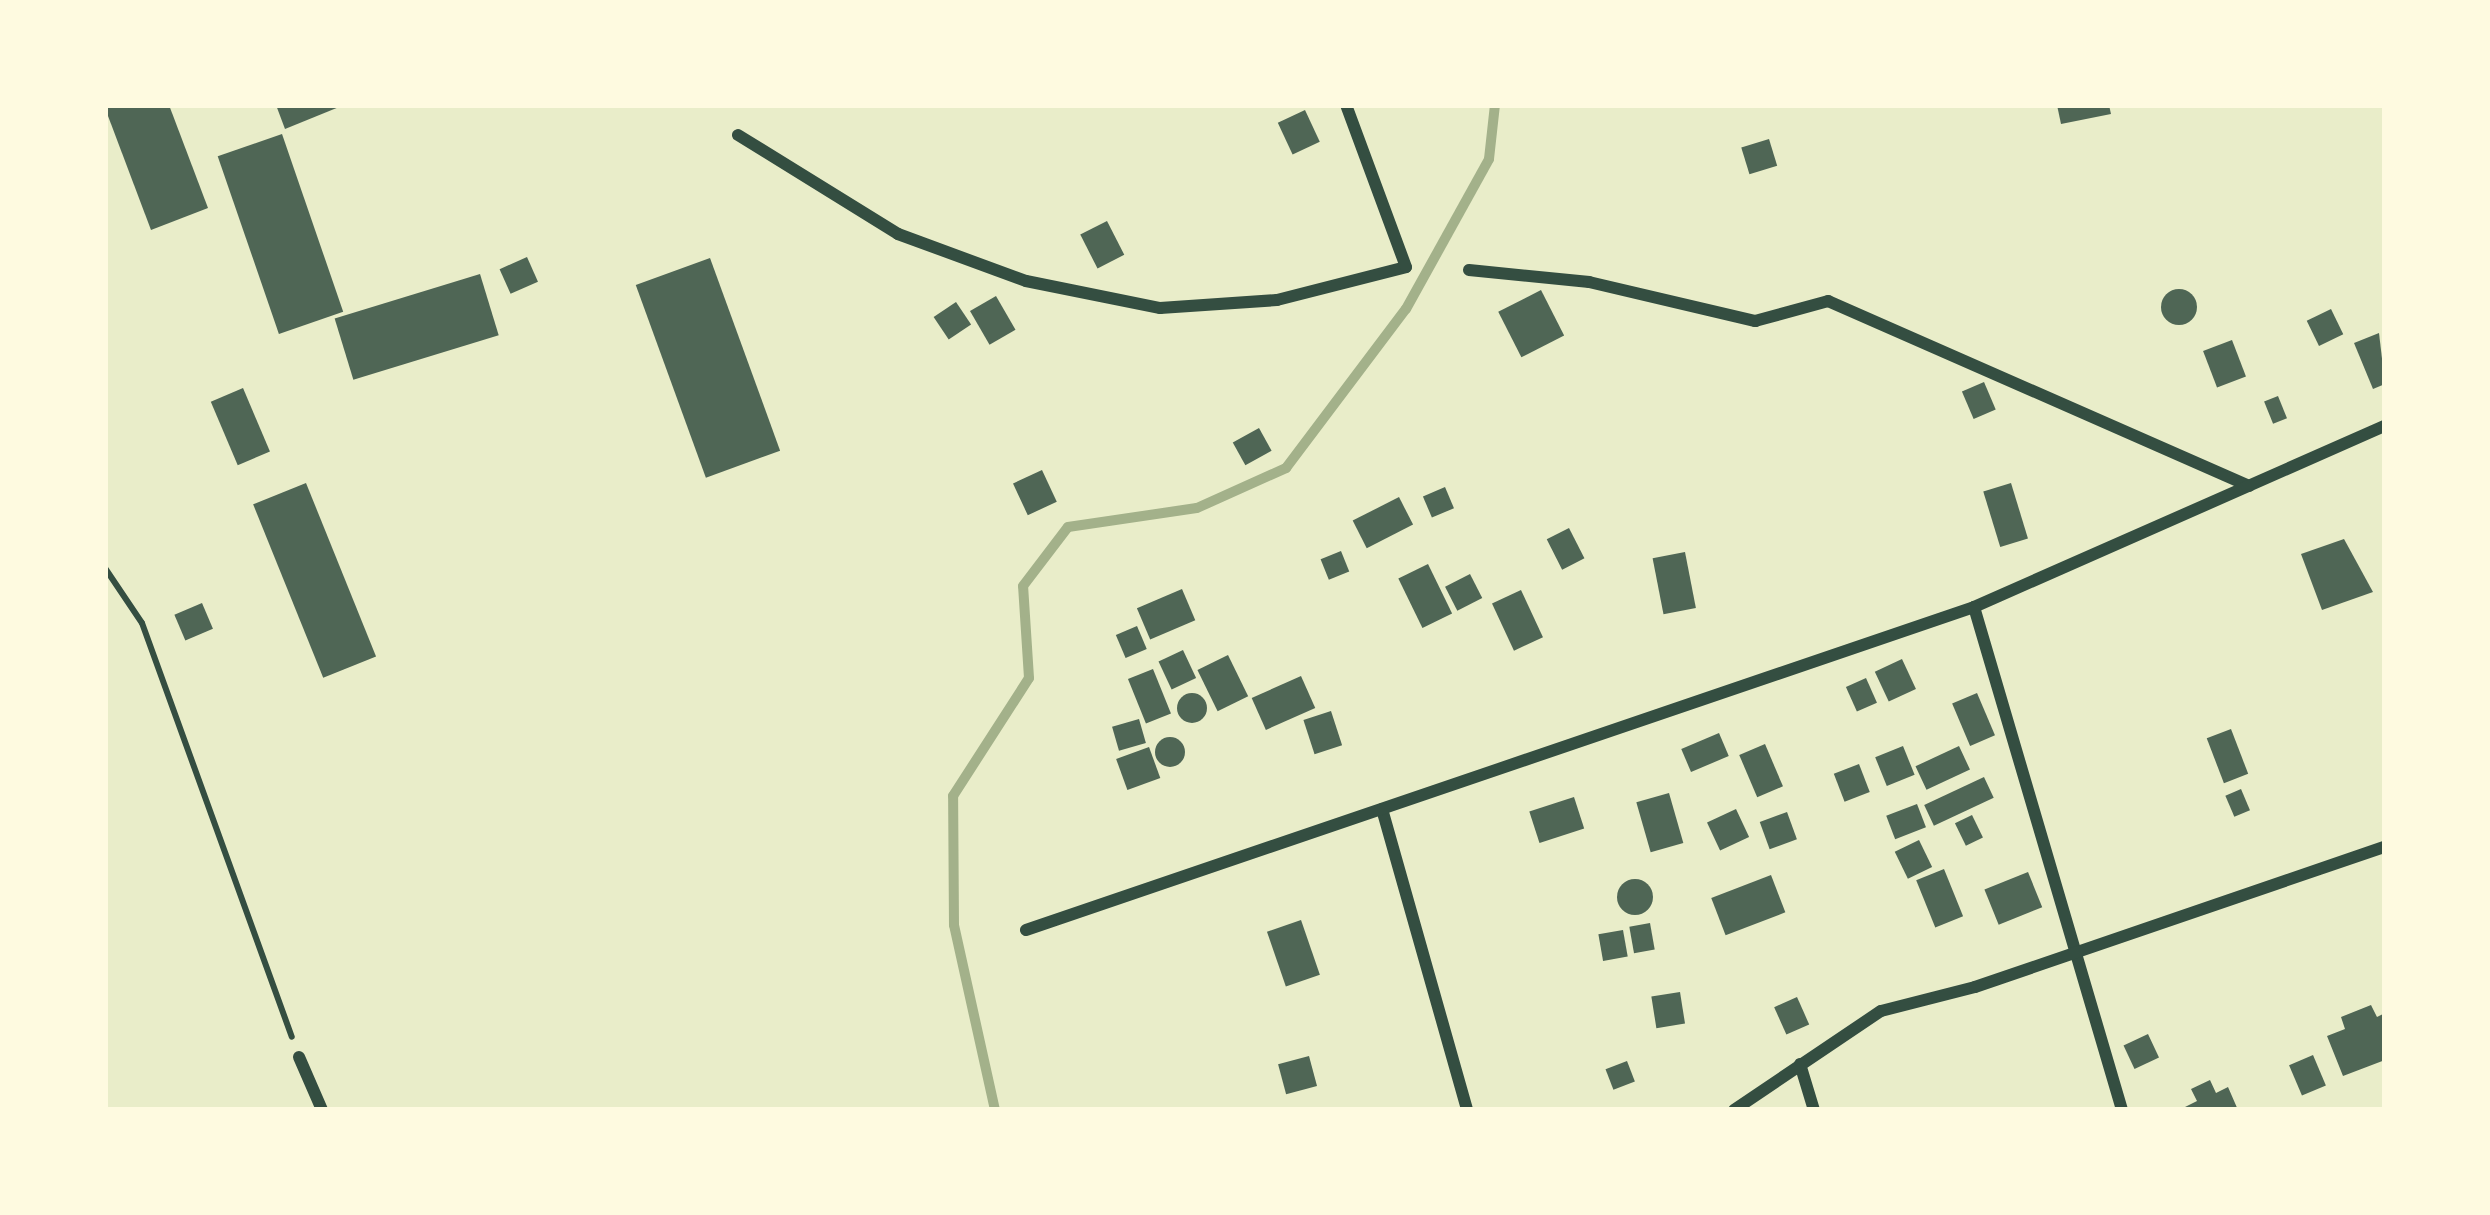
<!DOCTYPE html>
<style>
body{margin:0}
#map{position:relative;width:2490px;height:1215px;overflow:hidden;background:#e9edc9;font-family:"IBM Plex Sans",sans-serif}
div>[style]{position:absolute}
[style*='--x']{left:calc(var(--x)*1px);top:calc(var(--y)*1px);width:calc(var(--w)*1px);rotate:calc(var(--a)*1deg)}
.stream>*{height:10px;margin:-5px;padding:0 5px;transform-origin:5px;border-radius:5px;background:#a3b18a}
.building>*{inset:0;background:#4f6655;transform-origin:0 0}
.round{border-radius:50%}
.path>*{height:6px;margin:-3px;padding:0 3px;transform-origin:3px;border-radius:3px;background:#344e41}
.minor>*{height:12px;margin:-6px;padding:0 6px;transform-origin:6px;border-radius:6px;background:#344e41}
span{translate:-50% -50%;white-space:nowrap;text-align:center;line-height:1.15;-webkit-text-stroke:9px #fefae0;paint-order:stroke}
.frame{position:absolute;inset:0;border:108px solid #fefae0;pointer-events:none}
</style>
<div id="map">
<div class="stream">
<i style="--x:995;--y:1110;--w:189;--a:-102.5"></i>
<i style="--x:954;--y:925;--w:129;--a:-90.4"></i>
<i style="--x:953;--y:796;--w:140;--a:-57.2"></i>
<i style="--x:1029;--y:678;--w:92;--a:-93.7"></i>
<i style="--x:1023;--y:586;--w:74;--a:-52.7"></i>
<i style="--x:1068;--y:527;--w:130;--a:-8.4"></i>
<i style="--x:1197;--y:508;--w:98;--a:-24.2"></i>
<i style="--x:1286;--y:468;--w:199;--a:-53"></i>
<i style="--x:1406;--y:309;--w:171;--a:-61"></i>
<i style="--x:1489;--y:159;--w:54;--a:-83.7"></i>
</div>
<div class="building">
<i style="clip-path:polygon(169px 105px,208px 208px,151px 230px,105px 108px)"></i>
<i style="clip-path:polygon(276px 105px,344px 105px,285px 129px)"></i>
<i style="clip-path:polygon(2057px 105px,2109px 105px,2111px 114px,2061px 124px)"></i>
<i style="left:1305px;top:110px;width:35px;height:30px;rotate:65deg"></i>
<i style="left:282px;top:134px;width:188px;height:68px;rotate:71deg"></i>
<i style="left:1769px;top:139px;width:28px;height:29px;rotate:73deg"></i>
<i style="left:1107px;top:221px;width:38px;height:30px;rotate:63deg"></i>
<i style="left:527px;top:257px;width:27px;height:30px;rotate:66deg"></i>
<i style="left:710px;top:258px;width:205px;height:79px;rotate:70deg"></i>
<i style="left:480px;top:274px;width:64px;height:152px;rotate:73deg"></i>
<i class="round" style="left:2161px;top:289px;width:36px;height:36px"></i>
<i style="left:1541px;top:290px;width:51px;height:48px;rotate:63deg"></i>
<i style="left:996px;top:296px;width:39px;height:30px;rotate:60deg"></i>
<i style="left:956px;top:302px;width:27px;height:27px;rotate:56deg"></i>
<i style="left:2331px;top:309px;width:28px;height:27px;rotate:64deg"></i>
<i style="clip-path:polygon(2379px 333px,2385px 384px,2373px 389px,2354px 343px)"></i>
<i style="left:2232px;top:340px;width:39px;height:31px;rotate:69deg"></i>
<i style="left:1984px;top:382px;width:30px;height:24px;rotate:67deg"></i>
<i style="left:243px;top:388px;width:69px;height:35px;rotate:67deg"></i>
<i style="left:2278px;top:396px;width:24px;height:15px;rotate:68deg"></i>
<i style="left:1259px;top:428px;width:26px;height:30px;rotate:61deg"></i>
<i style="left:1042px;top:470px;width:35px;height:32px;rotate:65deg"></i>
<i style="left:306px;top:483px;width:187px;height:57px;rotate:68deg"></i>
<i style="left:2011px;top:483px;width:58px;height:29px;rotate:73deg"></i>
<i style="left:1445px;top:487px;width:23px;height:24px;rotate:67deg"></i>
<i style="left:1399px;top:497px;width:31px;height:52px;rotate:63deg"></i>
<i style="left:1569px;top:528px;width:34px;height:25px;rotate:63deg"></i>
<i style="clip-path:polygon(2344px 539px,2373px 592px,2322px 610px,2301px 554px)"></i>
<i style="left:1341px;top:551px;width:22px;height:22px;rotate:68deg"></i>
<i style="left:1685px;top:552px;width:57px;height:33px;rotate:79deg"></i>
<i style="left:1428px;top:564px;width:55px;height:33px;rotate:64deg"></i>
<i style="left:1470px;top:574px;width:27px;height:28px;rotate:63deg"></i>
<i style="left:1182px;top:589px;width:34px;height:49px;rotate:67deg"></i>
<i style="left:1521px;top:590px;width:52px;height:32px;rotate:65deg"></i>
<i style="left:202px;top:603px;width:28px;height:30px;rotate:67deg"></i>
<i style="left:1137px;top:626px;width:25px;height:23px;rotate:67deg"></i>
<i style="left:1183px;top:650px;width:31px;height:27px;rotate:65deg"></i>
<i style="left:1228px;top:655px;width:46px;height:34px;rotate:64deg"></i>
<i style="left:1902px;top:659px;width:33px;height:30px;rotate:65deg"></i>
<i style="left:1153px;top:669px;width:48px;height:27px;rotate:68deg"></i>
<i style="left:1301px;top:676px;width:35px;height:54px;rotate:66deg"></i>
<i style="left:1866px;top:678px;width:27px;height:22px;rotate:66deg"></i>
<i style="left:1977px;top:693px;width:46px;height:27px;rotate:67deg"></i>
<i class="round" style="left:1177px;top:693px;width:30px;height:30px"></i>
<i style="left:1331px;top:711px;width:36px;height:29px;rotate:72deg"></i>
<i style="left:1139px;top:719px;width:25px;height:28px;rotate:74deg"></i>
<i style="left:2231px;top:729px;width:48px;height:26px;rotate:69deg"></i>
<i style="left:1719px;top:733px;width:25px;height:41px;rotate:67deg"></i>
<i class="round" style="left:1155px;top:737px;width:30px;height:30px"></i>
<i style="left:1765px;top:744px;width:46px;height:28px;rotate:67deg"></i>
<i style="left:1903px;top:746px;width:31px;height:30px;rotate:68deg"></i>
<i style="left:1959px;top:746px;width:26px;height:48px;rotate:65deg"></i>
<i style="left:1149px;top:747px;width:33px;height:35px;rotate:70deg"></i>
<i style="left:1859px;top:764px;width:30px;height:27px;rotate:69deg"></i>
<i style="left:1984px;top:777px;width:23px;height:66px;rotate:65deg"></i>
<i style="left:2241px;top:789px;width:23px;height:17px;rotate:67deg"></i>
<i style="left:1669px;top:793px;width:52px;height:34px;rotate:74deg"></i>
<i style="left:1574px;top:797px;width:33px;height:47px;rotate:72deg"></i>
<i style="left:1917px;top:804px;width:25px;height:33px;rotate:69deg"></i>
<i style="left:1736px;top:809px;width:31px;height:32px;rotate:65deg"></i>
<i style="left:1787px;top:812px;width:29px;height:29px;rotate:70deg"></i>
<i style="left:1972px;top:815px;width:25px;height:19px;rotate:64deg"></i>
<i style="left:1919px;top:840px;width:30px;height:27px;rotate:64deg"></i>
<i style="left:1944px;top:869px;width:51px;height:30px;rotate:68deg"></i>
<i style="left:2028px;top:872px;width:38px;height:47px;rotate:68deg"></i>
<i style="left:1771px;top:875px;width:40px;height:64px;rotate:69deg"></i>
<i class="round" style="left:1617px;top:879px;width:36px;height:36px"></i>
<i style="left:1301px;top:920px;width:58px;height:36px;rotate:71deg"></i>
<i style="left:1650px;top:923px;width:27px;height:21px;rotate:80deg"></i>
<i style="left:1623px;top:930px;width:27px;height:25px;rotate:80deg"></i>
<i style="left:1680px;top:992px;width:32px;height:29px;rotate:81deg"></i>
<i style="left:1797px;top:997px;width:30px;height:25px;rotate:66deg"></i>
<i style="clip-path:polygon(2371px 1005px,2377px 1017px,2385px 1013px,2385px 1060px,2343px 1076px,2327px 1036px,2345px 1029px,2341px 1017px)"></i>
<i style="left:2148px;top:1034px;width:26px;height:27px;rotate:65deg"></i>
<i style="left:2313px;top:1055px;width:33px;height:26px;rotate:67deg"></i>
<i style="left:1309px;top:1056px;width:31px;height:32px;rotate:75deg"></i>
<i style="left:1627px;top:1061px;width:22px;height:23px;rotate:69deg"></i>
<i style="clip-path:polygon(2210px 1080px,2216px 1093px,2228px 1087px,2238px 1110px,2179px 1110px,2197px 1101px,2191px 1089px)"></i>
</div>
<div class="path">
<i style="--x:105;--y:568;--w:66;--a:56.1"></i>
<i style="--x:142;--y:623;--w:440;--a:70.1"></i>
</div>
<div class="minor">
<i style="--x:738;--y:135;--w:188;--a:31.7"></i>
<i style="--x:898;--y:234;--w:136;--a:20.2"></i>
<i style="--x:1026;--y:281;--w:137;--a:11.4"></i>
<i style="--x:1160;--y:308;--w:117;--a:-3.9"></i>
<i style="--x:1277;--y:300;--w:133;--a:-14.3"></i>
<i style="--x:1406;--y:267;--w:173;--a:-110.3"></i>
<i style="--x:1469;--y:270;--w:121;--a:5.7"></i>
<i style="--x:1589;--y:282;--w:171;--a:13.2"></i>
<i style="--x:1755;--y:321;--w:76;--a:-15.3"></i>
<i style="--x:1828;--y:301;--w:460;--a:23.7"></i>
<i style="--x:1974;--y:607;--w:449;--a:-23.8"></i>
<i style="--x:1382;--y:809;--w:313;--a:74.2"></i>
<i style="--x:1026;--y:930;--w:1002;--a:-18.81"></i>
<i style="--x:1974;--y:607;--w:524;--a:73.6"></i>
<i style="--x:299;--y:1057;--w:58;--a:66.5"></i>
<i style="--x:1800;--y:1064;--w:48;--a:73.1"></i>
<i style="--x:1734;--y:1110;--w:177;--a:-34"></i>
<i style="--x:1881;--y:1011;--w:97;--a:-14.3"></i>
<i style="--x:1975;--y:987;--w:433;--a:-18.9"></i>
</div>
<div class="frame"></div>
</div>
